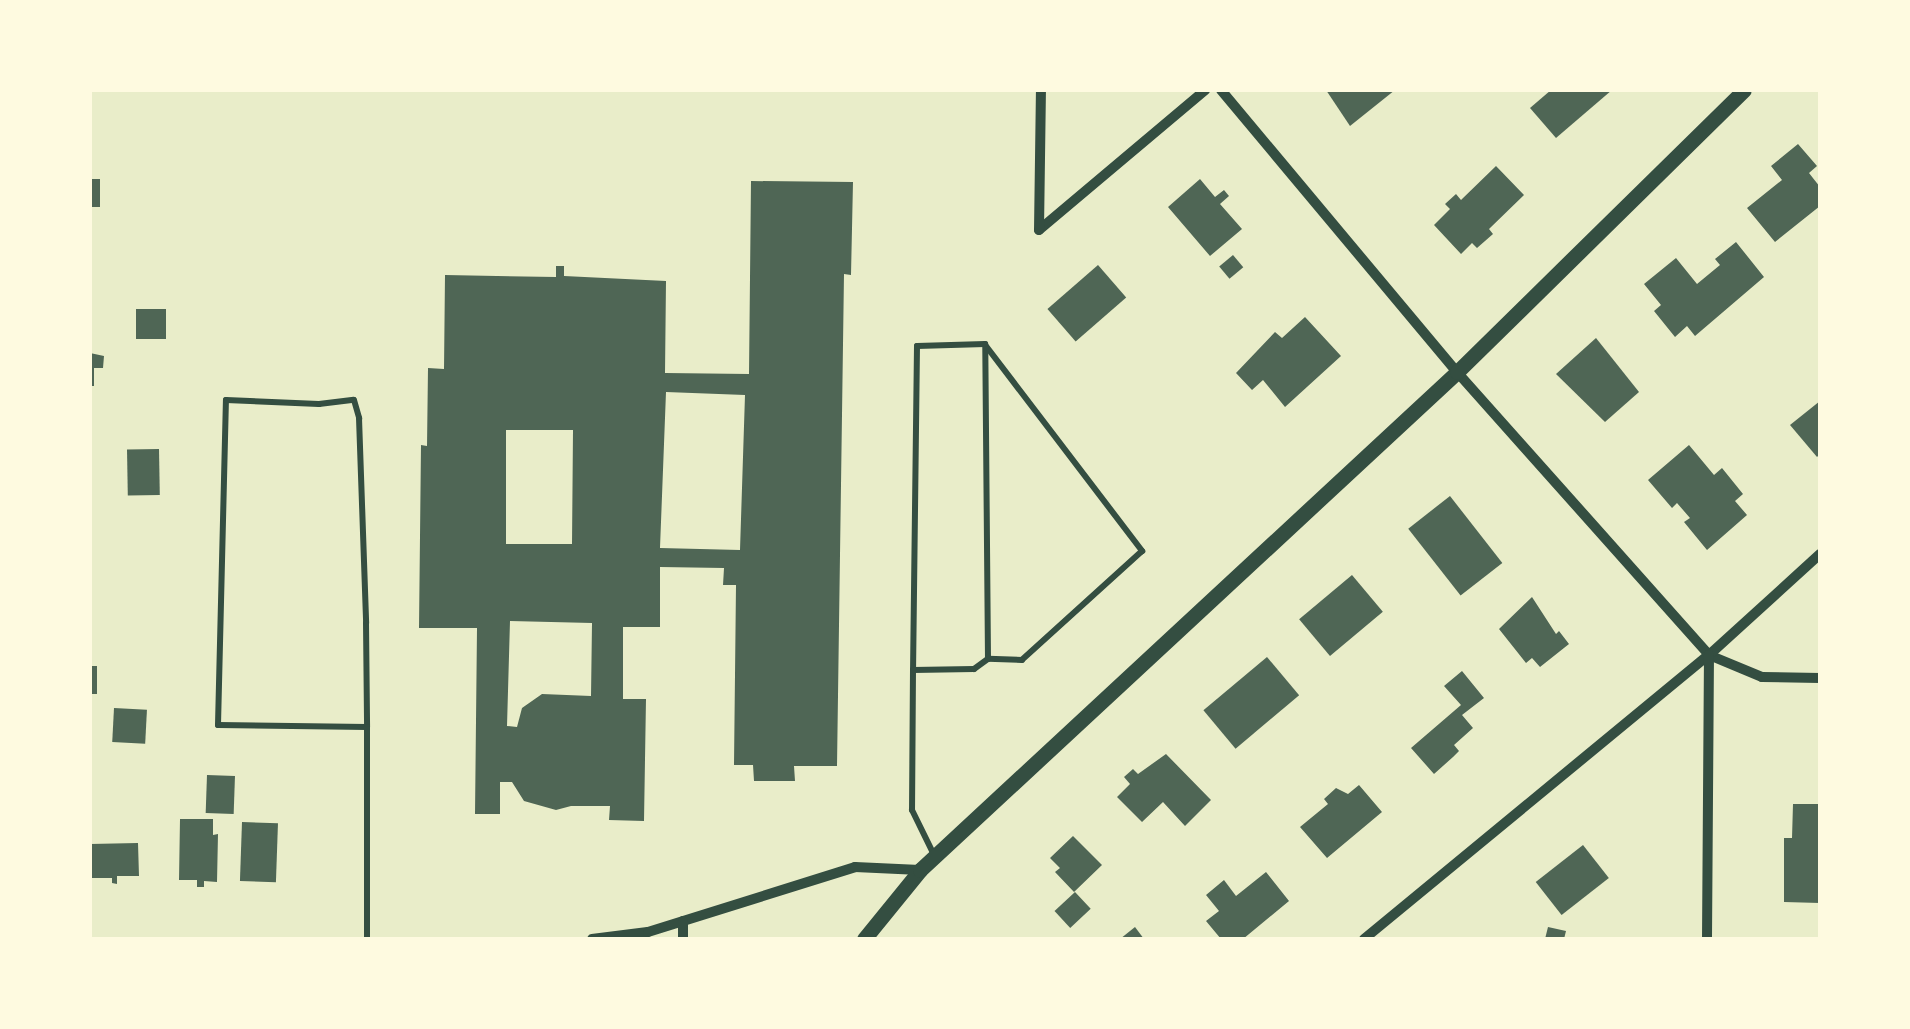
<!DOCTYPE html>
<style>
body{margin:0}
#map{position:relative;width:1910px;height:1029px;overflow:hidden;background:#e9edc9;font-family:"Fira Sans Condensed",sans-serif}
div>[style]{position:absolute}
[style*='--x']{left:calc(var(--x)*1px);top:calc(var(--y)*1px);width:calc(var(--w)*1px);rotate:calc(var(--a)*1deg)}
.building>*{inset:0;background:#4f6655;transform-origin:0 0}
.service>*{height:6px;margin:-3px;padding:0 3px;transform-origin:3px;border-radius:3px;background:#344e41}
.minor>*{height:10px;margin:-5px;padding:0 5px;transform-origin:5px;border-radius:5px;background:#344e41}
.tertiary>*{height:15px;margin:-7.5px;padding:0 7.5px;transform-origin:7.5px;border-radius:7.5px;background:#344e41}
span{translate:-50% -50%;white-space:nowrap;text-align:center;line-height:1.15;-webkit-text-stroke:9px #fefae0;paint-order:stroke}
.frame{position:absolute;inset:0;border:92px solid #fefae0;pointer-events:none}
</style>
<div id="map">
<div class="building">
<i style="clip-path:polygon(1326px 90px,1395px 90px,1350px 126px)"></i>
<i style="clip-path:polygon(1551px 90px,1612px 90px,1556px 138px,1530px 108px)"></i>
<i style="clip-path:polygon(1798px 144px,1817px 166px,1809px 173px,1820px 187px,1820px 206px,1775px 242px,1747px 208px,1782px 180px,1771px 166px)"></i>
<i style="clip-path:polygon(1496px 166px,1524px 195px,1489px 229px,1493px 234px,1477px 248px,1472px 243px,1461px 254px,1434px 225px,1450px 209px,1445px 204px,1456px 194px,1461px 200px)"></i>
<i style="left:90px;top:179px;width:10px;height:28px"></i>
<i style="clip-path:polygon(1200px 179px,1215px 197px,1224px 190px,1229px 196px,1220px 204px,1242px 229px,1210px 256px,1168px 207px)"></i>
<i style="clip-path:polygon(evenodd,751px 181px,853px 182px,851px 275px,844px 274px,837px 766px,794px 766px,795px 781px,754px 781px,753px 765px,734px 765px,736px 585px,723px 585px,724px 568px,660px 567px,660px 627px,623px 627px,623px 699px,646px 699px,644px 821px,609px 820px,610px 806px,571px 806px,556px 810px,524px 801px,512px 782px,500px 782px,500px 814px,475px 814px,477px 628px,419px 628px,421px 445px,427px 446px,428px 368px,444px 369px,445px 275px,556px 277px,556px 266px,564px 266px,564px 276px,666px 281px,665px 373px,749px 374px,751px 181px,666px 392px,745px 395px,740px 550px,660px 548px,666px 392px,751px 181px,506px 430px,573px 430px,572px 544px,506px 544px,506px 430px,751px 181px,510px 621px,592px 623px,591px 696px,542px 694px,522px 708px,517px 727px,507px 726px,510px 621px)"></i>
<i style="clip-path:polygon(1736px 242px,1764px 277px,1695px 336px,1687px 326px,1675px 337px,1654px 311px,1661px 305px,1644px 284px,1676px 258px,1697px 284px,1720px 265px,1715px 259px)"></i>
<i style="left:1233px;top:255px;width:16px;height:18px;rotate:50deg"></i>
<i style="left:1098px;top:265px;width:43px;height:67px;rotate:49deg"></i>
<i style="left:136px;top:309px;width:30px;height:30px"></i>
<i style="clip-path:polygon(1305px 317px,1341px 356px,1285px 407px,1263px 380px,1252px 390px,1236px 373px,1275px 332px,1282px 338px)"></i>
<i style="clip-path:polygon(1596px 338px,1639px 392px,1605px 422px,1556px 374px)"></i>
<i style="clip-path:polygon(90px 353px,104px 356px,103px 368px,94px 368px,94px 386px,90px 386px)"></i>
<i style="clip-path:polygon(1820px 401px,1820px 454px,1817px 457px,1790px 425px)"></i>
<i style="clip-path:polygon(1689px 445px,1714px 475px,1722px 468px,1743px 494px,1735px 501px,1747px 515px,1707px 550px,1684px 522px,1690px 518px,1677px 503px,1672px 508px,1648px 480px)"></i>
<i style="left:159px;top:449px;width:46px;height:32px;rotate:89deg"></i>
<i style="left:1450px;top:496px;width:85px;height:53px;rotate:52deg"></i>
<i style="left:1352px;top:575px;width:48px;height:69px;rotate:50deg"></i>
<i style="clip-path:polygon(1532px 597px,1556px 634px,1559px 631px,1569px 644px,1540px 667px,1532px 658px,1526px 663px,1499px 629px)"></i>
<i style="left:1267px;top:657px;width:50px;height:83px;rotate:50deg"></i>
<i style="left:90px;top:666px;width:7px;height:28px"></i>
<i style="clip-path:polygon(1462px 671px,1484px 698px,1462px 715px,1473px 728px,1454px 745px,1459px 751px,1453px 757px,1434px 774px,1411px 748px,1461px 705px,1444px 686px)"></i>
<i style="left:114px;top:708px;width:33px;height:34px;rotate:3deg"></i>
<i style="clip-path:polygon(1166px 754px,1211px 800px,1185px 826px,1163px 802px,1142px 822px,1117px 797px,1130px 784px,1124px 777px,1133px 769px,1138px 774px)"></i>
<i style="left:207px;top:775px;width:28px;height:38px;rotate:2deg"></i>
<i style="clip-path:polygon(1359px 785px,1382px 812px,1327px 858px,1300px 827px,1328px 804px,1324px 799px,1336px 788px,1348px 794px)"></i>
<i style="clip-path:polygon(1793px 804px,1820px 804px,1820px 903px,1784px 902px,1784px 838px,1792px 838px)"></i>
<i style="clip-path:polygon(180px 819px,213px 819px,213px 835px,218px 834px,217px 882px,204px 881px,204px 887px,197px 887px,197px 880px,179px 880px)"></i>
<i style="left:242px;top:822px;width:36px;height:59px;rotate:2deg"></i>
<i style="clip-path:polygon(1073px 836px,1102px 865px,1074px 892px,1055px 872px,1060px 868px,1050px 858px)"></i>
<i style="clip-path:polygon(138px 843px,139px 876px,117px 876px,117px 884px,112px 883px,112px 878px,90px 878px,90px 844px)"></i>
<i style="left:1583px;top:845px;width:42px;height:60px;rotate:52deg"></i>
<i style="clip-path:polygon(1266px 872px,1289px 901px,1243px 939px,1221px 939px,1206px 921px,1219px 911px,1206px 895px,1224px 880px,1236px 896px)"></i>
<i style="left:1075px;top:892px;width:23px;height:28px;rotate:47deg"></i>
<i style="clip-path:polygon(1135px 927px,1144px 939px,1120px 939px)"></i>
<i style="clip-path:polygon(1548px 927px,1566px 931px,1564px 939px,1545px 939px)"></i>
</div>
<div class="service">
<i style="--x:986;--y:346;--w:258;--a:52.7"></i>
<i style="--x:1142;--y:551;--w:162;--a:137.8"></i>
<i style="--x:1022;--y:660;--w:34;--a:-178"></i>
<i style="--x:913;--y:670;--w:61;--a:-0.9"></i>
<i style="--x:974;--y:669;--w:17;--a:-36"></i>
<i style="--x:988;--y:659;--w:315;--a:-90.5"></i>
<i style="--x:985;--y:344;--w:68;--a:178.3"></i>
<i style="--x:917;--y:346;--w:324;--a:90.7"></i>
<i style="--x:913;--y:670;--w:140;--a:90.4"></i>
<i style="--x:912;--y:810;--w:50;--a:63.9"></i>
<i style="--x:367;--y:727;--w:149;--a:-179.2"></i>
<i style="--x:218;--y:725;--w:325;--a:-88.6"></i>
<i style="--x:226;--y:400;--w:93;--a:2.5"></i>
<i style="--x:319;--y:404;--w:35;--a:-7"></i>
<i style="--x:354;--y:400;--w:19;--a:74"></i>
<i style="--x:359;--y:418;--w:205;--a:88"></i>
<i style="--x:366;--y:623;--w:104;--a:89.4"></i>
<i style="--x:367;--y:727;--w:212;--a:90"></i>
</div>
<div class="minor">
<i style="--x:1221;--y:90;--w:368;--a:50.1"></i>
<i style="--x:1457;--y:372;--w:379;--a:48.3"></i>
<i style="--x:1709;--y:655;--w:57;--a:22.5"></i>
<i style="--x:1762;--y:677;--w:58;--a:1"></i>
<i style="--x:1039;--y:230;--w:217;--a:-40.1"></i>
<i style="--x:1039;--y:230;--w:140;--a:-89.2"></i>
<i style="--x:592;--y:939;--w:56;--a:-7.1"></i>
<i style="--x:648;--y:932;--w:217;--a:-17.4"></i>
<i style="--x:855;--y:867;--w:65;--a:2.6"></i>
<i style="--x:683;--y:939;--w:18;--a:-90"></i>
<i style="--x:1364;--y:939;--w:447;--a:-39.5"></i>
<i style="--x:1709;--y:655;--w:150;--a:-42.3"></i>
<i style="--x:1707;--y:939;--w:284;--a:-89.6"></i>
</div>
<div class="tertiary">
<i style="--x:864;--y:939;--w:89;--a:-50.9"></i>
<i style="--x:920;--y:870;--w:732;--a:-42.84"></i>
<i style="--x:1457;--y:372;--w:402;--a:-44.5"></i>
</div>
<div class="frame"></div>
</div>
